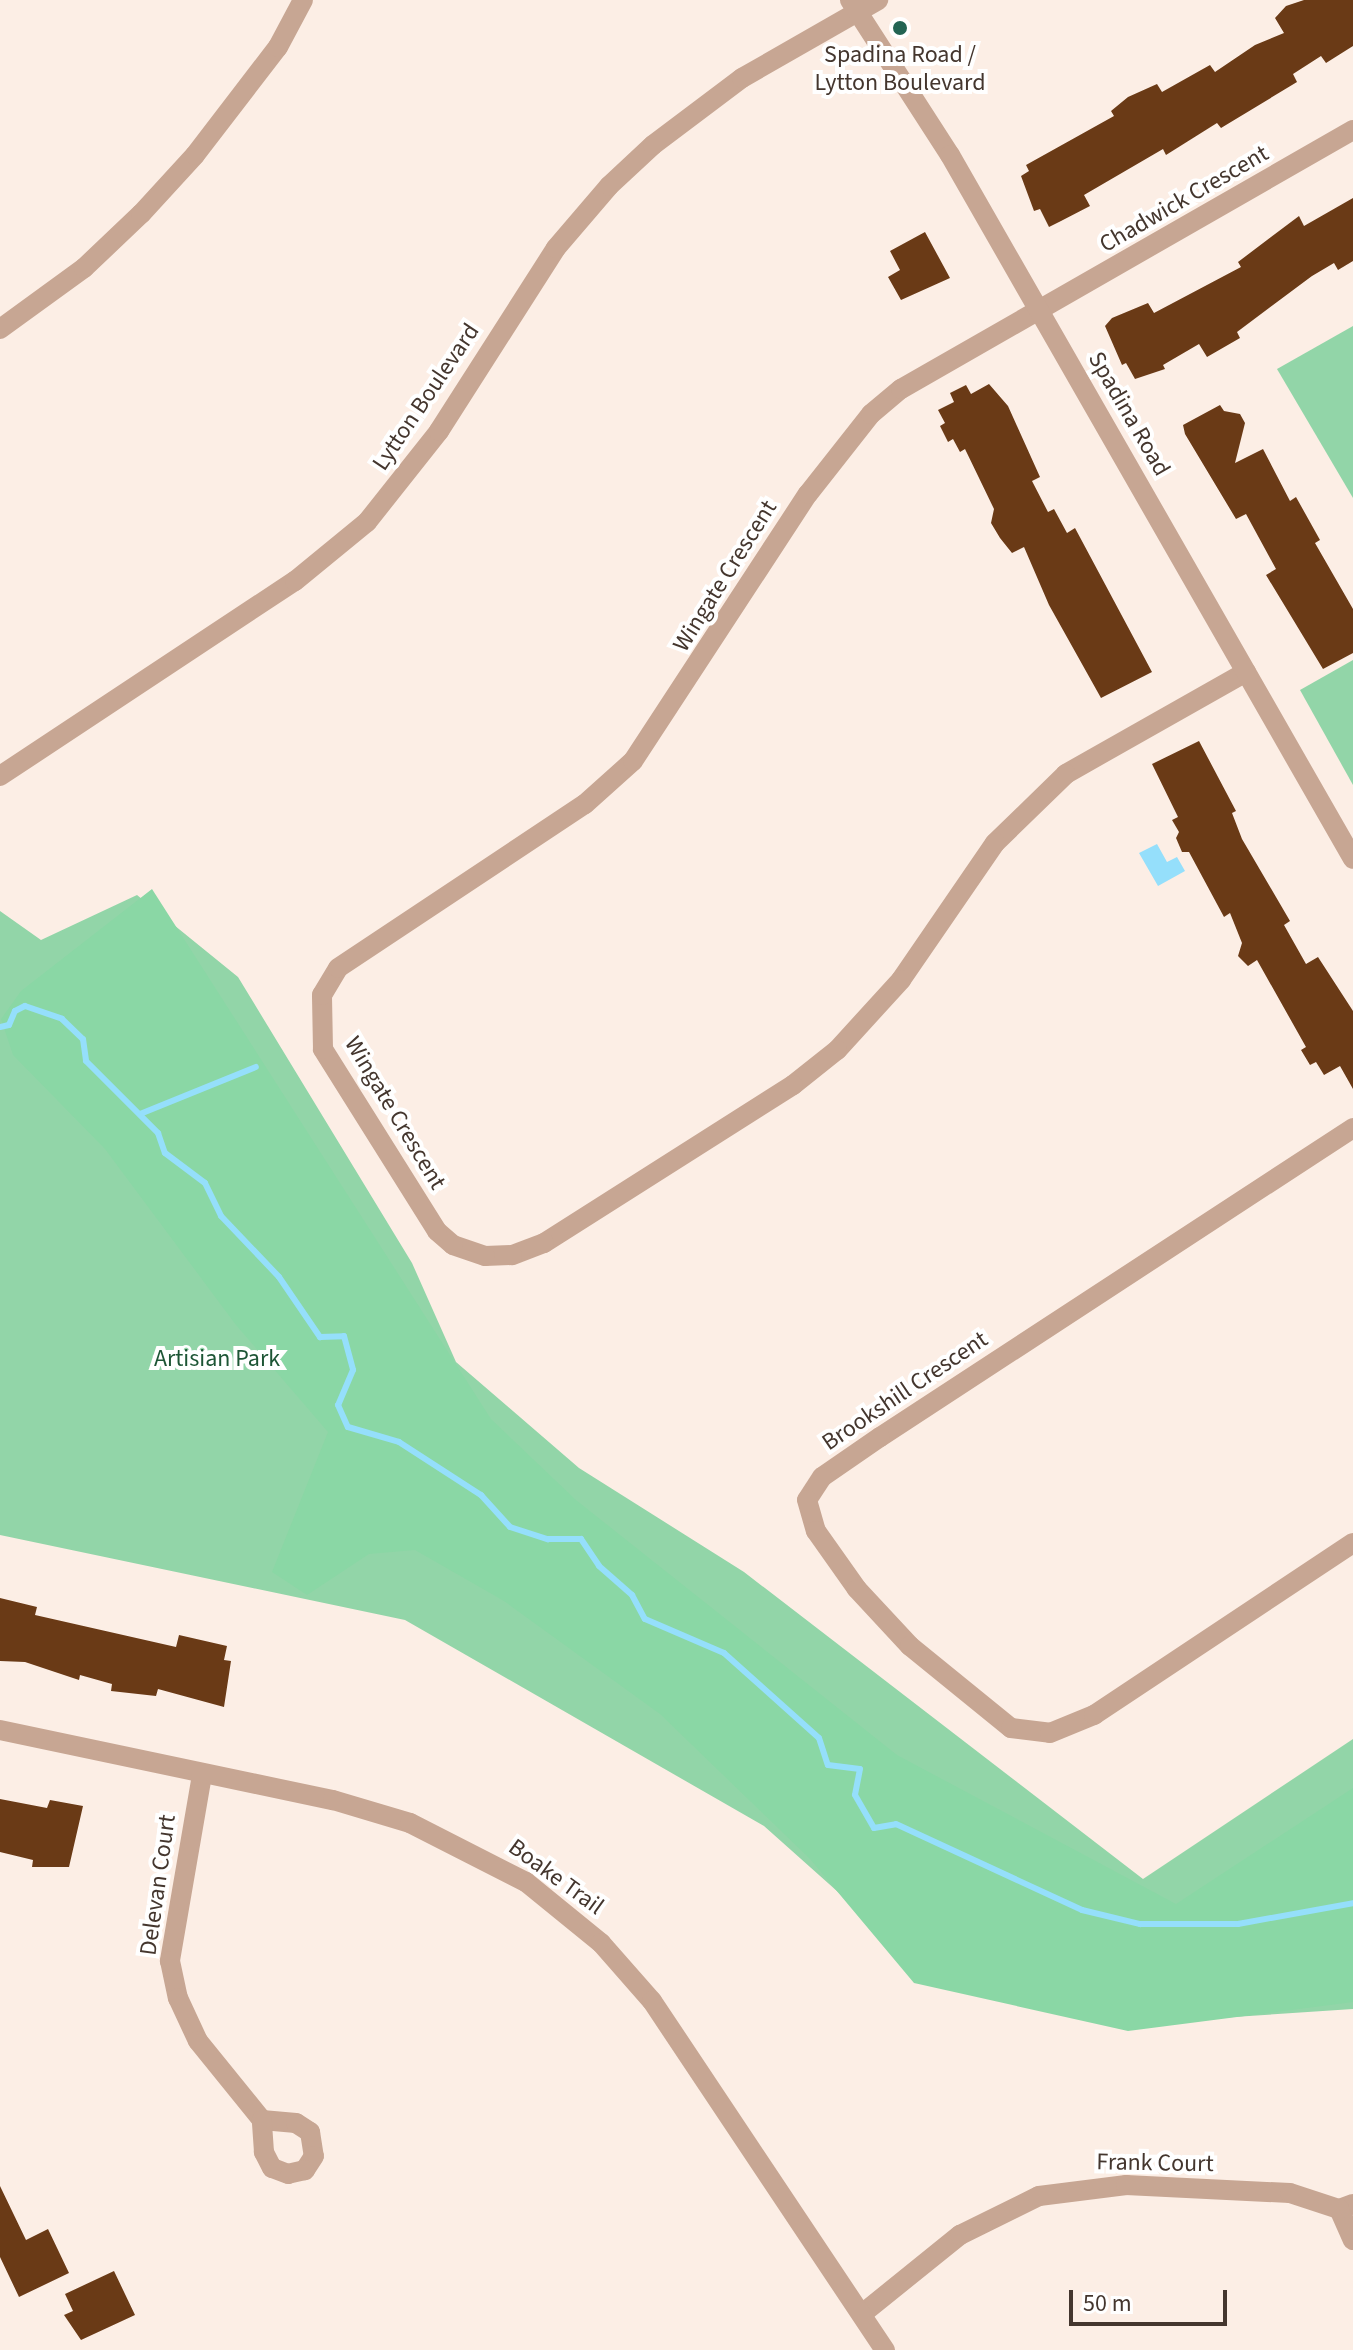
<!DOCTYPE html>
<style>
body{margin:0}
#map{position:relative;width:1353px;height:2350px;overflow:hidden;background:#fceee5;font-family:"Source Sans 3",sans-serif}
div>[style]{position:absolute}
[style*='--x']{left:calc(var(--x)*1px);top:calc(var(--y)*1px);width:calc(var(--w)*1px);rotate:calc(var(--a)*1deg)}
.green>*{inset:0;background:#92d5a8}
.forest>*{inset:0;background:#8ad7a5}
.water>*{inset:0;background:#95dffb}
.stream>*{height:6px;margin:-3px;padding:0 3px;transform-origin:3px;border-radius:3px;background:#95dffb}
.building>*{inset:0;background:#6a3a16}
.minor>*{height:20px;margin:-10px;padding:0 10px;transform-origin:10px;border-radius:10px;background:#c7a693}
.tertiary>*{height:20px;margin:-10px;padding:0 10px;transform-origin:10px;border-radius:10px;background:#c7a693}
.dots>*{width:22px;height:22px;translate:-50% -50%;box-sizing:border-box;border:4px solid #fff;border-radius:50%}
span{translate:-50% -50%;white-space:nowrap;text-align:center;line-height:1.15;-webkit-text-stroke:8px #fff;paint-order:stroke}
.poi-label{font-size:24px;color:#44362e}
.street-label{font-size:24px;color:#44362e}
.park-label{font-size:24px;color:#1d5535}
.scale{position:absolute;left:1069px;top:2290px;width:158px;height:36px;box-sizing:border-box;border:4px solid #44362e;border-top:0;padding-left:10px;font-size:24px;line-height:28px;white-space:nowrap;color:#44362e;-webkit-text-stroke:6px #fff;paint-order:stroke}
</style>
<div id="map">
<div class="green">
<i style="clip-path:polygon(1353px 326px,1353px 498px,1277px 369px)"></i>
<i style="clip-path:polygon(1353px 660px,1353px 785px,1300px 690px)"></i>
<i style="clip-path:polygon(137px 895px,238px 977px,412px 1263px,456px 1362px,579px 1468px,744px 1572px,1143px 1879px,1353px 1739px,1353px 2009px,1127px 2024px,921px 1966px,764px 1826px,405px 1620px,0 1535px,0 911px,41px 940px)"></i>
</div>
<div class="forest">
<i style="clip-path:polygon(152px 889px,491px 1419px,576px 1500px,897px 1755px,1176px 1904px,1353px 1788px,1353px 2002px,1128px 2031px,914px 1983px,810px 1859px,660px 1714px,504px 1601px,415px 1550px,369px 1554px,307px 1595px,272px 1572px,328px 1432px,236px 1325px,105px 1149px,13px 1055px,1px 1019px,21px 991px)"></i>
</div>
<div class="water">
<i style="clip-path:polygon(1157px 844px,1167px 862px,1177px 857px,1185px 871px,1158px 886px,1139px 853px)"></i>
</div>
<div class="stream">
<i style="--x:0;--y:1027;--w:9;--a:-13"></i>
<i style="--x:9;--y:1025;--w:15;--a:-67"></i>
<i style="--x:15;--y:1011;--w:11;--a:-27"></i>
<i style="--x:25;--y:1006;--w:39;--a:19"></i>
<i style="--x:62;--y:1019;--w:29;--a:44"></i>
<i style="--x:83;--y:1039;--w:22;--a:82"></i>
<i style="--x:86;--y:1061;--w:102;--a:45"></i>
<i style="--x:158;--y:1133;--w:21;--a:71"></i>
<i style="--x:165;--y:1153;--w:50;--a:36.9"></i>
<i style="--x:205;--y:1183;--w:37;--a:64"></i>
<i style="--x:221;--y:1216;--w:84;--a:46.4"></i>
<i style="--x:279;--y:1277;--w:73;--a:55.7"></i>
<i style="--x:320;--y:1337;--w:24;--a:-2"></i>
<i style="--x:344;--y:1336;--w:35;--a:75"></i>
<i style="--x:353;--y:1370;--w:38;--a:113"></i>
<i style="--x:338;--y:1405;--w:24;--a:66"></i>
<i style="--x:348;--y:1427;--w:53;--a:16.4"></i>
<i style="--x:399;--y:1442;--w:98;--a:32.9"></i>
<i style="--x:481;--y:1495;--w:43;--a:47.8"></i>
<i style="--x:510;--y:1527;--w:40;--a:18"></i>
<i style="--x:548;--y:1539;--w:33;--a:0"></i>
<i style="--x:581;--y:1539;--w:32;--a:56"></i>
<i style="--x:599;--y:1566;--w:44;--a:41.3"></i>
<i style="--x:632;--y:1595;--w:27;--a:62"></i>
<i style="--x:645;--y:1619;--w:86;--a:23.3"></i>
<i style="--x:724;--y:1653;--w:127;--a:41.8"></i>
<i style="--x:819;--y:1738;--w:28;--a:72"></i>
<i style="--x:828;--y:1765;--w:32;--a:7"></i>
<i style="--x:860;--y:1769;--w:26;--a:101"></i>
<i style="--x:855;--y:1795;--w:38;--a:60"></i>
<i style="--x:874;--y:1828;--w:22;--a:-10"></i>
<i style="--x:896;--y:1824;--w:205;--a:24.8"></i>
<i style="--x:1082;--y:1910;--w:60;--a:13.6"></i>
<i style="--x:1140;--y:1924;--w:98;--a:0"></i>
<i style="--x:1238;--y:1924;--w:117;--a:-10.3"></i>
<i style="--x:140;--y:1114;--w:125;--a:-22.1"></i>
</div>
<div class="building">
<i style="clip-path:polygon(1304px 0,1353px 0,1353px 46px,1326px 63px,1321px 56px,1293px 74px,1297px 82px,1221px 128px,1217px 123px,1166px 155px,1163px 149px,1084px 195px,1090px 206px,1061px 221px,1049px 227px,1040px 209px,1034px 211px,1021px 176px,1029px 171px,1026px 165px,1114px 116px,1111px 111px,1128px 97px,1157px 84px,1162px 92px,1210px 65px,1215px 72px,1255px 45px,1284px 33px,1275px 18px,1286px 6px)"></i>
<i style="clip-path:polygon(1353px 198px,1353px 261px,1338px 270px,1334px 263px,1312px 276px,1237px 332px,1240px 338px,1207px 357px,1199px 344px,1163px 365px,1165px 369px,1135px 379px,1126px 363px,1122px 365px,1105px 326px,1112px 318px,1148px 303px,1154px 313px,1241px 267px,1238px 262px,1299px 216px,1304px 226px)"></i>
<i style="clip-path:polygon(925px 232px,950px 278px,901px 300px,888px 277px,900px 270px,890px 251px)"></i>
<i style="clip-path:polygon(989px 384px,1008px 406px,1040px 477px,1032px 481px,1048px 512px,1054px 509px,1067px 533px,1075px 528px,1152px 672px,1101px 698px,1049px 605px,1024px 547px,1012px 553px,1000px 538px,991px 523px,994px 509px,965px 449px,960px 452px,953px 439px,948px 442px,940px 426px,945px 423px,938px 410px,954px 402px,950px 393px,966px 385px,971px 394px)"></i>
<i style="clip-path:polygon(1220px 405px,1224px 411px,1240px 414px,1245px 423px,1235px 463px,1263px 449px,1290px 501px,1296px 497px,1320px 540px,1315px 543px,1353px 609px,1353px 653px,1323px 669px,1266px 575px,1276px 569px,1246px 514px,1236px 519px,1185px 434px,1183px 425px)"></i>
<i style="clip-path:polygon(1199px 741px,1236px 811px,1232px 813px,1242px 839px,1290px 921px,1284px 925px,1306px 964px,1318px 957px,1353px 1011px,1353px 1089px,1340px 1066px,1324px 1075px,1316px 1062px,1310px 1065px,1301px 1050px,1306px 1047px,1257px 960px,1248px 966px,1238px 956px,1242px 943px,1230px 913px,1224px 917px,1189px 852px,1182px 852px,1176px 838px,1179px 832px,1172px 820px,1178px 817px,1152px 764px)"></i>
<i style="clip-path:polygon(0 1598px,37px 1607px,35px 1615px,176px 1647px,179px 1635px,227px 1646px,224px 1660px,231px 1661px,224px 1707px,158px 1689px,156px 1696px,111px 1691px,112px 1684px,80px 1675px,79px 1680px,25px 1662px,0 1661px)"></i>
<i style="clip-path:polygon(0 1799px,47px 1808px,50px 1800px,83px 1806px,69px 1867px,32px 1867px,33px 1860px,0 1852px)"></i>
<i style="clip-path:polygon(0 2186px,26px 2240px,48px 2229px,69px 2273px,19px 2297px,0 2257px)"></i>
<i style="clip-path:polygon(114px 2271px,135px 2315px,81px 2340px,64px 2315px,73px 2311px,65px 2294px)"></i>
</div>
<div class="minor">
<i style="--x:0;--y:329;--w:104;--a:-36"></i>
<i style="--x:84;--y:268;--w:79;--a:-43.5"></i>
<i style="--x:141;--y:214;--w:80;--a:-47.5"></i>
<i style="--x:195;--y:155;--w:136;--a:-52.5"></i>
<i style="--x:278;--y:47;--w:53;--a:-62"></i>
<i style="--x:1246;--y:672;--w:207;--a:150.5"></i>
<i style="--x:1066;--y:774;--w:99;--a:135.8"></i>
<i style="--x:995;--y:843;--w:166;--a:124.5"></i>
<i style="--x:901;--y:980;--w:95;--a:132.4"></i>
<i style="--x:837;--y:1050;--w:56;--a:141.5"></i>
<i style="--x:793;--y:1085;--w:295;--a:147.6"></i>
<i style="--x:544;--y:1243;--w:34;--a:159"></i>
<i style="--x:512;--y:1255;--w:27;--a:178"></i>
<i style="--x:485;--y:1256;--w:34;--a:-161"></i>
<i style="--x:453;--y:1245;--w:21;--a:-139"></i>
<i style="--x:437;--y:1231;--w:215;--a:-122.1"></i>
<i style="--x:323;--y:1049;--w:54;--a:-91.1"></i>
<i style="--x:322;--y:995;--w:31;--a:-59"></i>
<i style="--x:338;--y:968;--w:296;--a:-33.6"></i>
<i style="--x:585;--y:804;--w:64;--a:-41.9"></i>
<i style="--x:633;--y:761;--w:319;--a:-56.8"></i>
<i style="--x:808;--y:494;--w:102;--a:-51.8"></i>
<i style="--x:871;--y:414;--w:39;--a:-40"></i>
<i style="--x:901;--y:389;--w:521;--a:-29.81"></i>
<i style="--x:0;--y:776;--w:354;--a:-33.5"></i>
<i style="--x:295;--y:581;--w:93;--a:-39.3"></i>
<i style="--x:367;--y:522;--w:116;--a:-51.6"></i>
<i style="--x:439;--y:431;--w:217;--a:-57.4"></i>
<i style="--x:556;--y:248;--w:82;--a:-49.5"></i>
<i style="--x:609;--y:186;--w:60;--a:-43"></i>
<i style="--x:653;--y:145;--w:111;--a:-37"></i>
<i style="--x:742;--y:78;--w:157;--a:-29.8"></i>
<i style="--x:1353;--y:1128;--w:565;--a:146.84"></i>
<i style="--x:880;--y:1437;--w:70;--a:145.4"></i>
<i style="--x:822;--y:1477;--w:27;--a:123"></i>
<i style="--x:807;--y:1500;--w:32;--a:74"></i>
<i style="--x:816;--y:1531;--w:71;--a:54.7"></i>
<i style="--x:857;--y:1589;--w:78;--a:47.1"></i>
<i style="--x:910;--y:1646;--w:130;--a:39.1"></i>
<i style="--x:1011;--y:1728;--w:39;--a:7"></i>
<i style="--x:1050;--y:1733;--w:48;--a:-22.2"></i>
<i style="--x:1094;--y:1715;--w:311;--a:-33.6"></i>
<i style="--x:202;--y:1775;--w:189;--a:99.8"></i>
<i style="--x:170;--y:1961;--w:38;--a:78"></i>
<i style="--x:178;--y:1998;--w:47;--a:65.1"></i>
<i style="--x:198;--y:2041;--w:102;--a:51"></i>
<i style="--x:262;--y:2120;--w:34;--a:5"></i>
<i style="--x:296;--y:2123;--w:17;--a:33"></i>
<i style="--x:310;--y:2132;--w:24;--a:81"></i>
<i style="--x:314;--y:2156;--w:17;--a:123"></i>
<i style="--x:305;--y:2170;--w:17;--a:167"></i>
<i style="--x:288;--y:2174;--w:17;--a:-159"></i>
<i style="--x:272;--y:2168;--w:18;--a:-117"></i>
<i style="--x:264;--y:2152;--w:32;--a:-94"></i>
<i style="--x:1353;--y:2204;--w:15;--a:160"></i>
<i style="--x:1339;--y:2209;--w:34;--a:66"></i>
<i style="--x:862;--y:2314;--w:126;--a:-38.9"></i>
<i style="--x:960;--y:2235;--w:88;--a:-26.3"></i>
<i style="--x:1039;--y:2196;--w:88;--a:-7.2"></i>
<i style="--x:1126;--y:2185;--w:164;--a:2.8"></i>
<i style="--x:1290;--y:2193;--w:52;--a:18.1"></i>
</div>
<div class="tertiary">
<i style="--x:850;--y:0;--w:184;--a:57.2"></i>
<i style="--x:950;--y:155;--w:811;--a:60.21"></i>
<i style="--x:0;--y:1730;--w:340;--a:11.9"></i>
<i style="--x:333;--y:1800;--w:80;--a:16.6"></i>
<i style="--x:410;--y:1823;--w:130;--a:27"></i>
<i style="--x:526;--y:1882;--w:97;--a:39.1"></i>
<i style="--x:601;--y:1943;--w:77;--a:48.7"></i>
<i style="--x:652;--y:2001;--w:420;--a:56.3"></i>
</div>
<div class="dots">
<i style="left:900px;top:28px;background:#236453"></i>
</div>
<div class="poi-label">
<span style="left:900px;top:69px">Spadina Road /<br>Lytton Boulevard</span>
</div>
<div class="street-label">
<span style="left:1184px;top:199px;rotate:-30deg">Chadwick Crescent</span>
<span style="left:426px;top:397px;rotate:-56deg">Lytton Boulevard</span>
<span style="left:1129px;top:414px;rotate:60deg">Spadina Road</span>
<span style="left:725px;top:576px;rotate:-58deg">Wingate Crescent</span>
<span style="left:395px;top:1113px;rotate:59deg">Wingate Crescent</span>
<span style="left:905px;top:1391px;rotate:-34deg">Brookshill Crescent</span>
<span style="left:556px;top:1877px;rotate:36deg">Boake Trail</span>
<span style="left:158px;top:1885px;rotate:-82deg">Delevan Court</span>
<span style="left:1155px;top:2163px;rotate:1deg">Frank Court</span>
</div>
<div class="park-label">
<span style="left:217px;top:1359px">Artisian Park</span>
</div>
<div class="scale">50 m</div>
</div>
